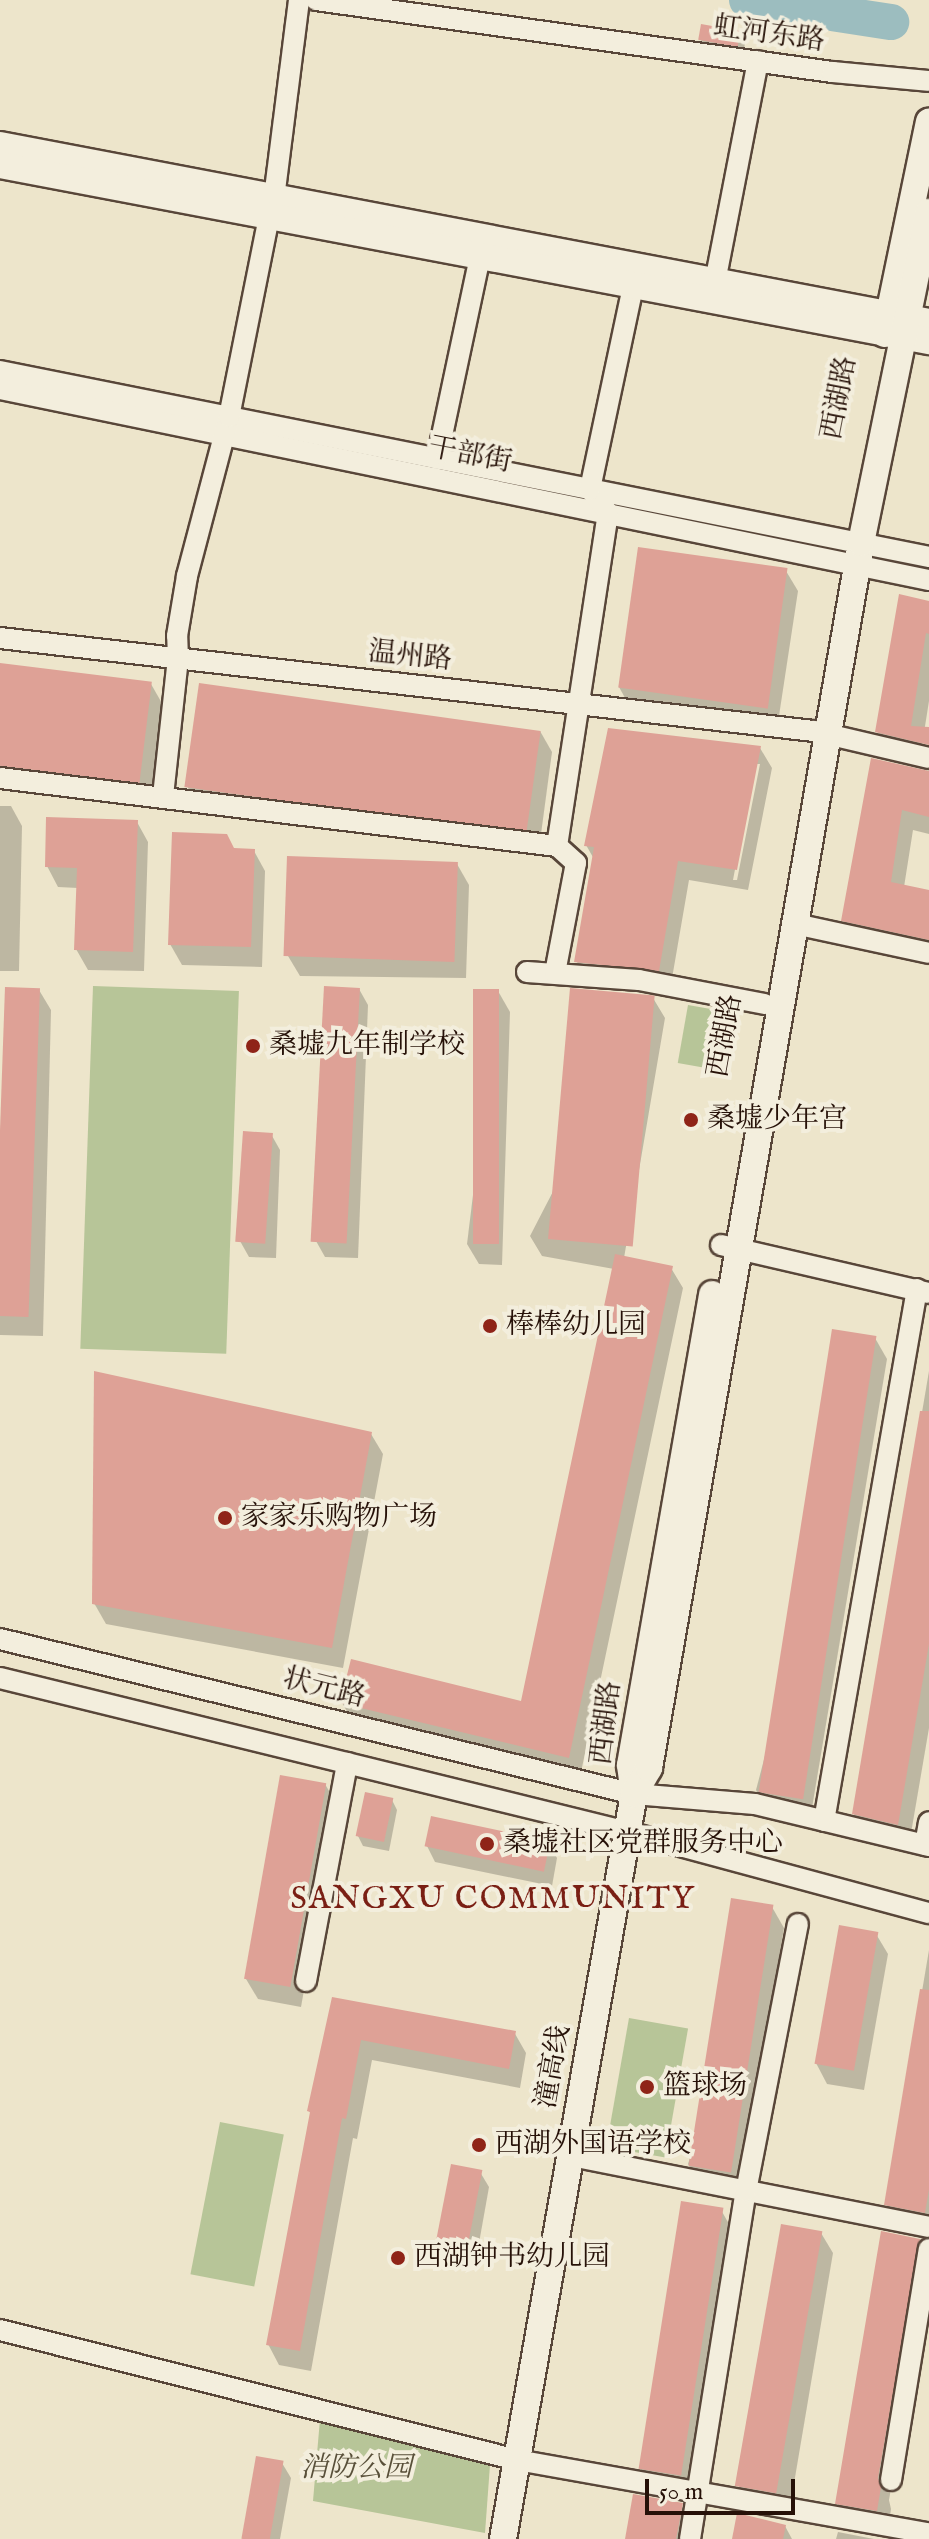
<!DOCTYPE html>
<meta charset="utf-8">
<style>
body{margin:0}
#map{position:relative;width:929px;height:2539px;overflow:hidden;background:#ede5cb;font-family:"IM FELL English","Noto Serif SC",serif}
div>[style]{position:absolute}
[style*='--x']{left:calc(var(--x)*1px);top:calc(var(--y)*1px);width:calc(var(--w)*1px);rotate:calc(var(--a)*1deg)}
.green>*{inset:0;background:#b7c598;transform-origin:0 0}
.shadow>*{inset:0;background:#0003}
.river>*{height:36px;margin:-18px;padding:0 18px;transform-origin:18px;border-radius:18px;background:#9cbdbf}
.building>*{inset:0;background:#dea196;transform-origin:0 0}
.roads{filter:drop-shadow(2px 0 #584639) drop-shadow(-2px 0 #584639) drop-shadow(0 2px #584639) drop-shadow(0 -2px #584639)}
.street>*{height:20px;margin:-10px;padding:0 10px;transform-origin:10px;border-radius:10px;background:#f3eedd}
.secondary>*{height:26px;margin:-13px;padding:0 13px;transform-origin:13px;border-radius:13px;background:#f3eedd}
.dots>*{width:22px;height:22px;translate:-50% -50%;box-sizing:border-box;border:4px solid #f3eedd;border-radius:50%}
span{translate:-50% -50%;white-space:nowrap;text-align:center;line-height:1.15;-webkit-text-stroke:8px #f3eedd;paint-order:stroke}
.street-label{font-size:28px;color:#261108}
.poi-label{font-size:28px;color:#261108}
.left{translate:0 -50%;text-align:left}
.park-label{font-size:28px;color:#59503a;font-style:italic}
.quarter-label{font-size:32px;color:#7a1f14;letter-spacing:2px}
.scale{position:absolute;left:645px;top:2479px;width:150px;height:36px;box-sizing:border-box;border:4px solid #261108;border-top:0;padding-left:10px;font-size:24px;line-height:28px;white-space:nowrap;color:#261108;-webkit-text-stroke:6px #f3eedd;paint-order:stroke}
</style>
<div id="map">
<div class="green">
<i style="left:93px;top:986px;width:146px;height:363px;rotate:2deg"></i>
<i style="left:688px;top:1005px;width:46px;height:59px;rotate:10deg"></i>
<i style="left:629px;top:2018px;width:60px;height:131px;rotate:10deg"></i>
<i style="left:220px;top:2122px;width:65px;height:155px;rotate:11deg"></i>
<i style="clip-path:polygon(320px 2419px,490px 2465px,485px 2533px,313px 2501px)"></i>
</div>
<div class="shadow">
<i style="clip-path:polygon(739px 33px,745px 43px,743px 55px,707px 50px,701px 40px)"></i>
<i style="clip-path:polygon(786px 571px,798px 591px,777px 729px,630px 707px,619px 687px)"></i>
<i style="clip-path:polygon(929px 603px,929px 701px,920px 758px,889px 751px,877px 730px)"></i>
<i style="clip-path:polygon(0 666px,151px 684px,163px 705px,156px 802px,0 785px)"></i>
<i style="clip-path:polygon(540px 731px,552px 752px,539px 849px,199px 807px,187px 786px)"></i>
<i style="clip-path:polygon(evenodd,760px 748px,772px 768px,748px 890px,689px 880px,670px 990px,588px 982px,577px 962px,594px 859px,586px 845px,760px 748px,755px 764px,760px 764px,737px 880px,733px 880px,755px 764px)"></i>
<i style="clip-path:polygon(872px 762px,929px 775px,929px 834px,913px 830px,904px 887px,929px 892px,929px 958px,855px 941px,843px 920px)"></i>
<i style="clip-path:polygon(0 806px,11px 806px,22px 826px,19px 971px,0 971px)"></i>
<i style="clip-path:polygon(137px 822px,148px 842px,144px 971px,88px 970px,76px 949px,78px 888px,58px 887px,47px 866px)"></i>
<i style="clip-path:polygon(234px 850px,254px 851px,265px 871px,262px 967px,182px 965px,170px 944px)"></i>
<i style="clip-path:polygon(457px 864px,469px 885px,466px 978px,300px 976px,288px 956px)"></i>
<i style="clip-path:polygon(359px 989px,368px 1005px,358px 1258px,325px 1257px,316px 1241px)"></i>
<i style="clip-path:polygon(39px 990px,51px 1010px,43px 1336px,0 1335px,0 1275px)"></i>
<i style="clip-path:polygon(498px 991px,510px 1012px,502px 1265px,479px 1264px,467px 1244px)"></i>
<i style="clip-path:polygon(653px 998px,665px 1018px,624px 1258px,671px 1268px,683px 1288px,580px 1777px,354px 1723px,342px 1703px,523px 1703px,614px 1269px,542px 1256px,530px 1236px)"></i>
<i style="clip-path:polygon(271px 1134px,280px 1150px,276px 1258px,249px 1257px,240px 1241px)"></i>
<i style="clip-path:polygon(875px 1338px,887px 1359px,810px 1820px,768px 1811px,756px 1790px)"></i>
<i style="clip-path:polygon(929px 1371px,929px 1728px,909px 1845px,866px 1834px,854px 1814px)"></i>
<i style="clip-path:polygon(371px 1434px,383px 1454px,343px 1668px,106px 1624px,94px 1603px)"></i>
<i style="clip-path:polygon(325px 1784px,337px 1805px,301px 2007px,258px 1999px,246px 1979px)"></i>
<i style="clip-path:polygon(392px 1800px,397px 1810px,389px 1851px,363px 1846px,358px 1836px)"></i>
<i style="clip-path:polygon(549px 1843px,557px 1858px,552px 1886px,435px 1862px,427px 1846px)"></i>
<i style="clip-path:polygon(772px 1907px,784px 1928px,739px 2191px,700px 2185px,688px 2164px)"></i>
<i style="clip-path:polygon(876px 1934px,888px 1954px,864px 2090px,827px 2084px,816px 2063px)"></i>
<i style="clip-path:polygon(929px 1950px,929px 2231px,898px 2225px,886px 2204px)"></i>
<i style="clip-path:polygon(333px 2000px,514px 2032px,526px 2053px,520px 2088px,372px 2060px,357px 2139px,353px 2138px,311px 2371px,279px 2365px,268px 2344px,312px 2116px,309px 2111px)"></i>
<i style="clip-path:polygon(480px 2172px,489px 2187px,476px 2260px,448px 2255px,440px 2239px)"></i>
<i style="clip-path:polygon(721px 2210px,733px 2231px,688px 2495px,652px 2488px,640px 2468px)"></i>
<i style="clip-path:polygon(821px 2233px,833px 2253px,789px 2513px,750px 2506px,739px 2486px)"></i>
<i style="clip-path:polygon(919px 2240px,929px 2257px,929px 2272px,889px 2500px,891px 2509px,888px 2531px,849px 2524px,837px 2503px)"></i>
<i style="clip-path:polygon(282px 2463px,291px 2478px,280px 2539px,243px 2539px)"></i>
<i style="clip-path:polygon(681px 2505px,693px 2525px,691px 2539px,627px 2539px)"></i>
<i style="clip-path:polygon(739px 2515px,785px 2526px,792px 2539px,734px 2539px)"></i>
<i style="clip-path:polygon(838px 2532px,874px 2539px,836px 2539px)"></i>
</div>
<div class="river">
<i style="--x:747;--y:0;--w:146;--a:8.7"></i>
</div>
<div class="building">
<i style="left:701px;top:24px;width:40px;height:16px;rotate:10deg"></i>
<i style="left:638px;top:547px;width:151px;height:142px;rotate:8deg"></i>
<i style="clip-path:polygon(899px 594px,929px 601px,929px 634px,926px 633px,911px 726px,929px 727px,929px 745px,875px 732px)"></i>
<i style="left:0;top:663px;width:153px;height:102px;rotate:7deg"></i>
<i style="left:199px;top:683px;width:345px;height:105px;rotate:8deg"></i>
<i style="clip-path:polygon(608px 728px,761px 746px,737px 870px,678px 861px,659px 971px,574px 962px,594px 847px,584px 846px)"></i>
<i style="clip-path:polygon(871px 758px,929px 771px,929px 817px,902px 810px,891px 882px,929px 890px,929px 940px,841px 921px)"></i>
<i style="clip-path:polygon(46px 817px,138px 820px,133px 952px,74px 950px,77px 868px,45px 867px)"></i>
<i style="clip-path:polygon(172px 832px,227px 834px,234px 848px,255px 849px,251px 947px,168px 945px)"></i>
<i style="left:287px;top:856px;width:171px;height:100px;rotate:2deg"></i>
<i style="left:324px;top:986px;width:36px;height:256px;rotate:3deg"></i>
<i style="left:5px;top:987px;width:35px;height:329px;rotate:2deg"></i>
<i style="left:570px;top:988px;width:85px;height:252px;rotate:5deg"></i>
<i style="left:473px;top:989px;width:26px;height:255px"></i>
<i style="left:243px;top:1131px;width:30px;height:111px;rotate:4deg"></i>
<i style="clip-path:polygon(615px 1254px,673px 1266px,569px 1758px,340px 1703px,351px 1659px,521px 1701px)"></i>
<i style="left:832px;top:1329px;width:45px;height:469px;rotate:9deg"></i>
<i style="clip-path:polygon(94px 1371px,372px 1432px,332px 1648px,92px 1604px)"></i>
<i style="clip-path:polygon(920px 1411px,929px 1411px,929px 1644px,898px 1825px,852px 1814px)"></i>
<i style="left:280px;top:1775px;width:47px;height:207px;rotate:10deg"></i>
<i style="left:365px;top:1792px;width:29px;height:45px;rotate:12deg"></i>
<i style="left:431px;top:1816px;width:122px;height:31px;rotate:12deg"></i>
<i style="left:731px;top:1898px;width:43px;height:271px;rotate:9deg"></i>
<i style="left:839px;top:1925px;width:40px;height:141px;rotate:10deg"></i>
<i style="clip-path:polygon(920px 1989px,929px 1990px,929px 2189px,925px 2213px,884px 2205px)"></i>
<i style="clip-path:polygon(332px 1997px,516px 2031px,509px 2069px,361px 2040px,346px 2119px,342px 2118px,300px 2351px,266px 2345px,310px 2112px,307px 2111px)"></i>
<i style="left:451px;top:2164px;width:32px;height:77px;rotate:11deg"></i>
<i style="left:681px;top:2201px;width:43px;height:271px;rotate:9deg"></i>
<i style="left:781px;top:2224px;width:42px;height:266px;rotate:10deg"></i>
<i style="clip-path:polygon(881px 2231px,920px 2239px,878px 2478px,881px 2487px,877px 2511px,835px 2504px)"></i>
<i style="left:256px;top:2456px;width:28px;height:84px;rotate:10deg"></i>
<i style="clip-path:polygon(633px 2494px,683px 2503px,676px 2539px,625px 2539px)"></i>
<i style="clip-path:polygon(737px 2513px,786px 2525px,783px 2539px,732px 2539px)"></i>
</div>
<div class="roads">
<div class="street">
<i style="--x:316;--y:0;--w:521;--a:7.94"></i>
<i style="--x:832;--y:72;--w:97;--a:5.3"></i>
<i style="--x:274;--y:198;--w:200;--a:-82.8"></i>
<i style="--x:715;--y:282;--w:225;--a:-79"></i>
<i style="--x:0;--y:371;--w:947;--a:11.32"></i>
<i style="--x:0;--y:389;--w:948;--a:11.62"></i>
<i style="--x:437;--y:459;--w:207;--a:-78"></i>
<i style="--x:0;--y:638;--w:819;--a:6.52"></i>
<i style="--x:814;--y:731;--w:118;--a:13.2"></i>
<i style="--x:0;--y:778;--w:561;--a:6.96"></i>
<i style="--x:163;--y:796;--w:138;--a:-83.8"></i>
<i style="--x:178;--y:659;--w:23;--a:-92"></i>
<i style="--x:177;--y:636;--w:61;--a:-80.5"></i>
<i style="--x:187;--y:576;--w:164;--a:-75.2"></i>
<i style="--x:229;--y:417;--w:204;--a:-78.7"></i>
<i style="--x:795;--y:924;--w:137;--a:12.2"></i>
<i style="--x:527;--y:972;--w:112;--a:4.1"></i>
<i style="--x:639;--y:980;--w:128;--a:10.8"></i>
<i style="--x:555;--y:973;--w:112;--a:-79.2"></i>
<i style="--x:576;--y:863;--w:25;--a:-138"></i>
<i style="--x:557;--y:846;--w:337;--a:-81.3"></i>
<i style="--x:608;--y:513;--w:30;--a:-127"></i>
<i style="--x:590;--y:489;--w:208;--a:-78"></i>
<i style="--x:721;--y:1245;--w:213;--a:13"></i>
<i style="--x:0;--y:1639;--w:653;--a:13.74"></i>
<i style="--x:634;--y:1794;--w:121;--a:4.7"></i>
<i style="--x:755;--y:1804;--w:179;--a:13.6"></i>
<i style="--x:0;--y:1678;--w:647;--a:13.78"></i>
<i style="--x:628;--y:1832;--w:312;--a:15.1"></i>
<i style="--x:824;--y:1821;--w:540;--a:-80.08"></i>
<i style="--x:925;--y:1845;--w:23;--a:-80"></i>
<i style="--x:306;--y:1981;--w:222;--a:-79.3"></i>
<i style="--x:571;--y:2156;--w:365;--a:11.2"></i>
<i style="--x:0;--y:2330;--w:533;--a:14.11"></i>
<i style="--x:517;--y:2460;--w:415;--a:10.1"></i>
<i style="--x:926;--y:2533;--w:6;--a:99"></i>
<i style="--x:891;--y:2480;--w:234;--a:-80.7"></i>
<i style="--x:690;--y:2539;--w:352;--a:-80.9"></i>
<i style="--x:746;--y:2191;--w:272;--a:-79"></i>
</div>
<div class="secondary">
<i style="--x:0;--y:145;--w:946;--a:10.79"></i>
<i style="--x:0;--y:165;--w:946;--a:10.73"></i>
<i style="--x:885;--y:334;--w:217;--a:-78.3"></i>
<i style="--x:634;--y:1794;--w:29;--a:-98"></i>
<i style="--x:630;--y:1765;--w:478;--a:-80.1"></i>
<i style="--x:503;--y:2539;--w:756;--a:-80.03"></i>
<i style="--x:634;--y:1794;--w:30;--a:-60"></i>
<i style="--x:649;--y:1768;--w:1243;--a:-80.18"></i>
<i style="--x:861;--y:543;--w:338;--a:-78.4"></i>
</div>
</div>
<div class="dots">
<i style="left:253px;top:1046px;background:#8f2418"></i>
<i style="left:691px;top:1120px;background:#8f2418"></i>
<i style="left:490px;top:1326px;background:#8f2418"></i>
<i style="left:225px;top:1518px;background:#8f2418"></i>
<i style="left:487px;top:1844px;background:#8f2418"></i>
<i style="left:647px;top:2087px;background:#8f2418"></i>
<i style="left:479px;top:2145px;background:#8f2418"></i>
<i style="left:398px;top:2258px;background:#8f2418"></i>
</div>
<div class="street-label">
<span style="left:769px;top:35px;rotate:8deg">虹河东路</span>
<span style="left:840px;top:398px;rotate:-79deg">西湖路</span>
<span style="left:470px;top:456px;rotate:11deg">干部街</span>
<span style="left:410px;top:657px;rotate:6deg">温州路</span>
<span style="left:726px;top:1036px;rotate:-80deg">西湖路</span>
<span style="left:324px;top:1689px;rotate:14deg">状元路</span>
<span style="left:607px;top:1723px;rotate:-83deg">西湖路</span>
<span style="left:554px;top:2067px;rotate:-80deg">潼高线</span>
</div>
<div class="poi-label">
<span class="left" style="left:269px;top:1046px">桑墟九年制学校</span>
<span class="left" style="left:707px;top:1120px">桑墟少年宫</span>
<span class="left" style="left:506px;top:1326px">棒棒幼儿园</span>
<span class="left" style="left:241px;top:1518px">家家乐购物广场</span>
<span class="left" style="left:503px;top:1844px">桑墟社区党群服务中心</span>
<span class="left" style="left:663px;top:2087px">篮球场</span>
<span class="left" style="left:495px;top:2145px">西湖外国语学校</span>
<span class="left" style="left:414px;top:2258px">西湖钟书幼儿园</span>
</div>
<div class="park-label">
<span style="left:356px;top:2469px">消防公园</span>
</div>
<div class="quarter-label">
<span style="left:493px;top:1900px">SANGXU COMMUNITY</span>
</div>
<div class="scale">50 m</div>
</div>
